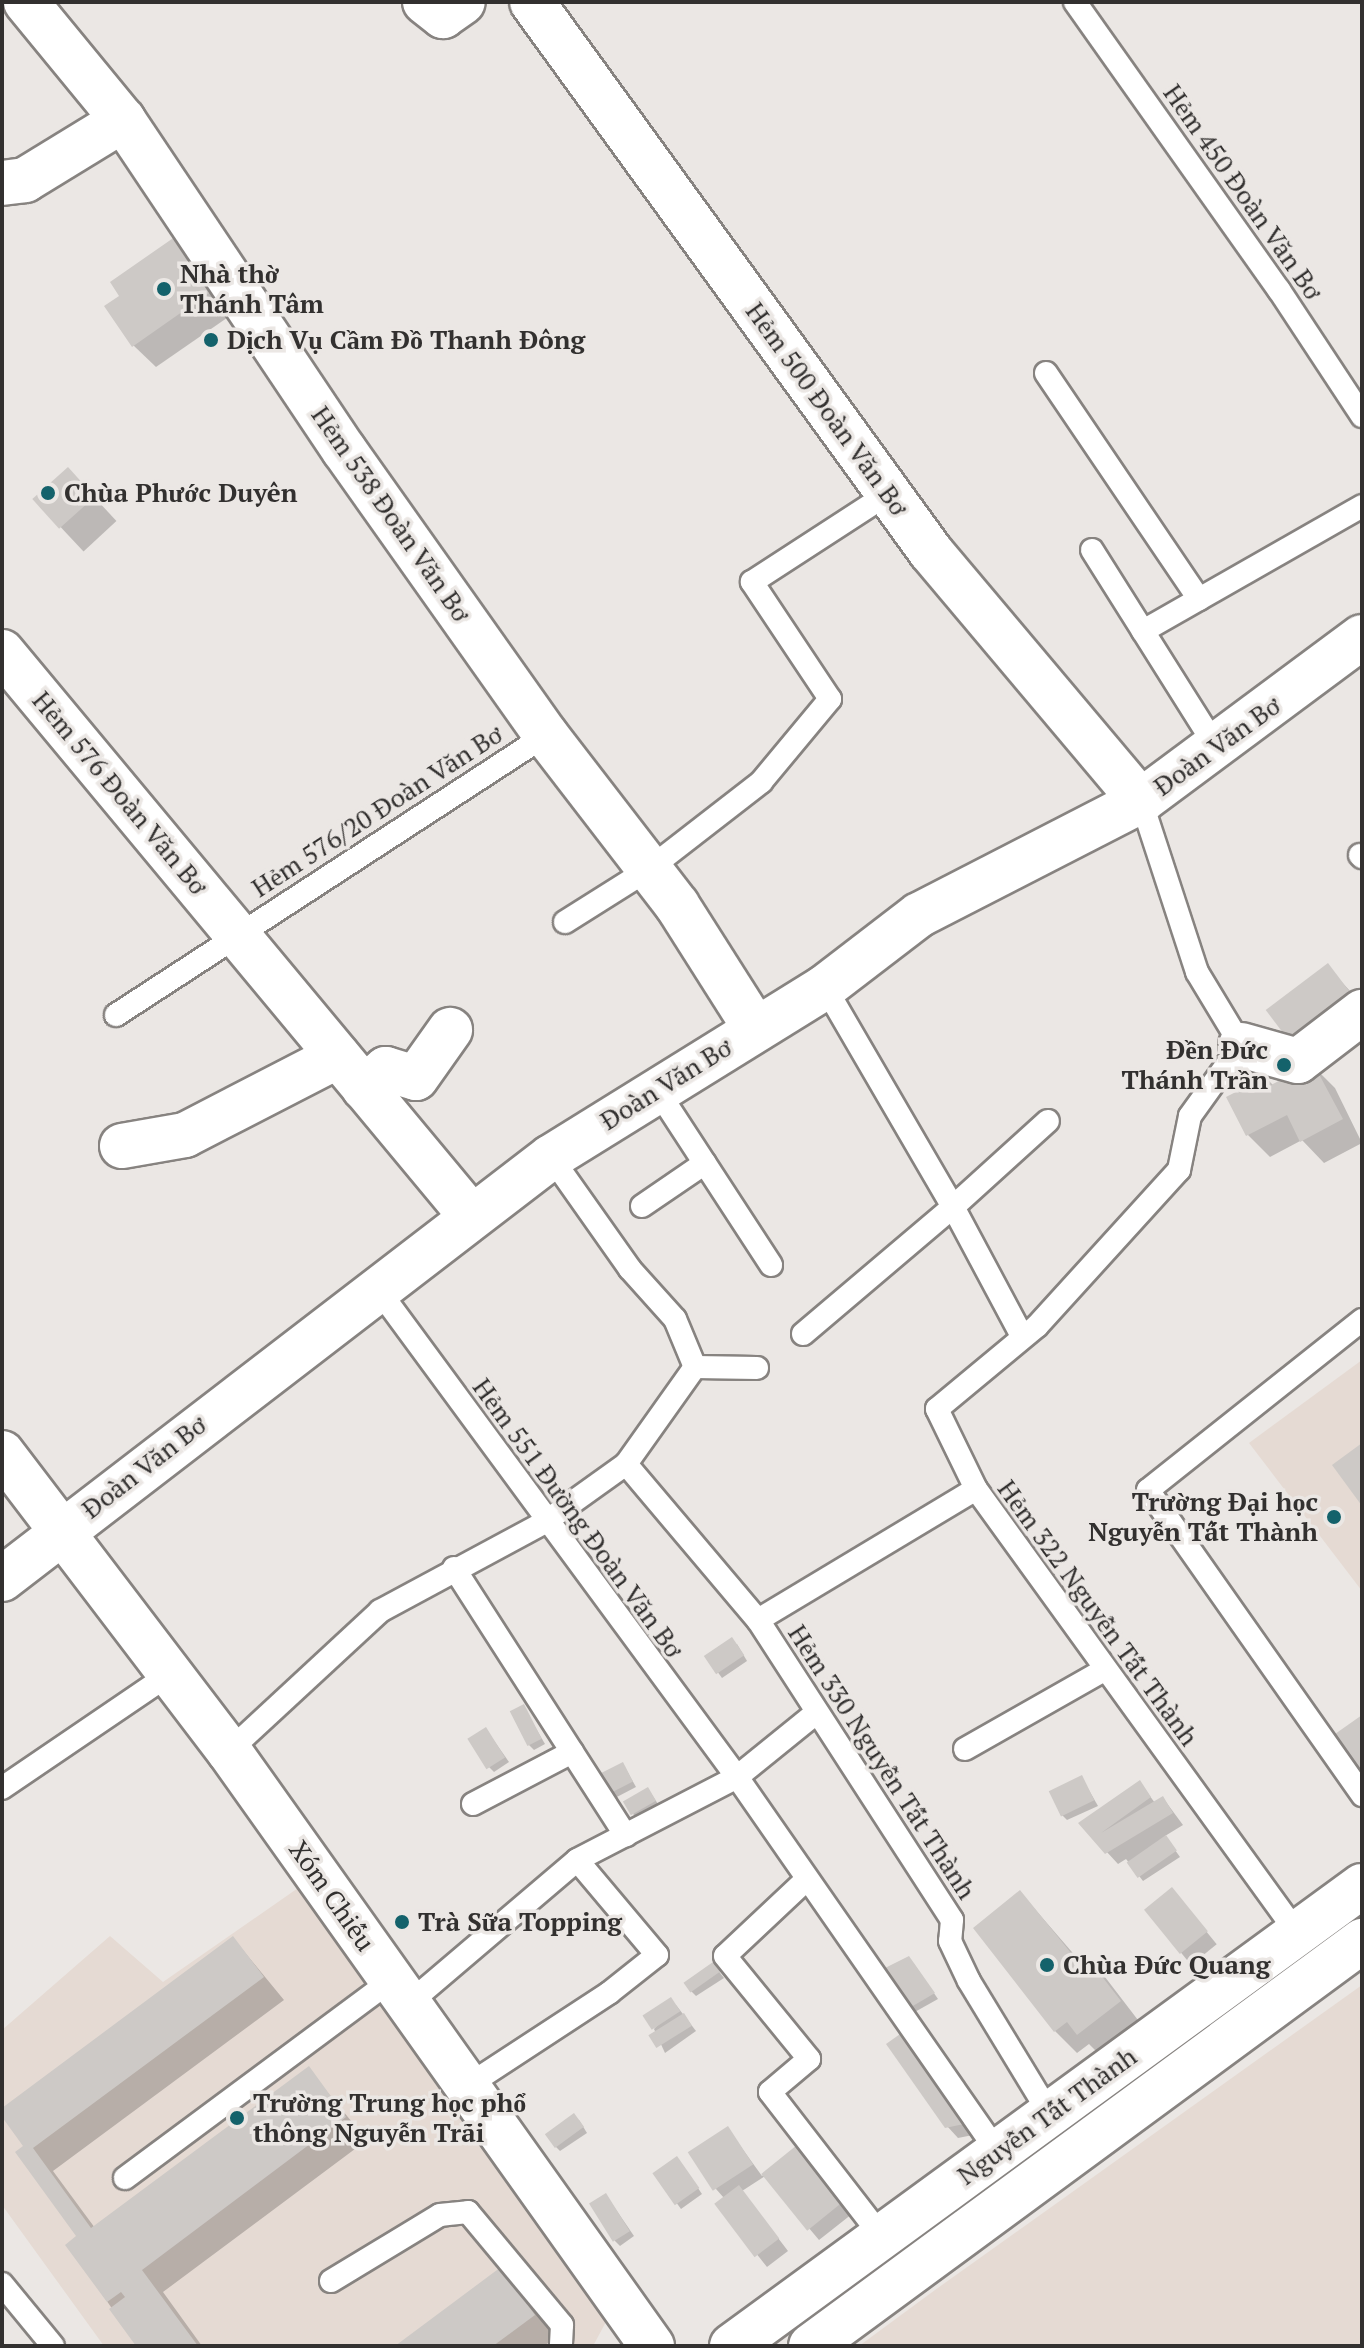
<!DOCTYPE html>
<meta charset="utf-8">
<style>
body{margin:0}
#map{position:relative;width:1364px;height:2348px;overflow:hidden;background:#ebe7e4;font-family:"PT Serif",serif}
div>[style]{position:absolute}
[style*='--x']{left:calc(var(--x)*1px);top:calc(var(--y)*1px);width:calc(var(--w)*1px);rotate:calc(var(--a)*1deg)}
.built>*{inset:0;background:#e5dad3}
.shadow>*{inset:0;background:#0003;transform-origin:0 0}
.building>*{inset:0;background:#cdc9c6;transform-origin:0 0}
.roads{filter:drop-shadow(2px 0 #878380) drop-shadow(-2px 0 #878380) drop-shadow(0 2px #878380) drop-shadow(0 -2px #878380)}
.lane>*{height:22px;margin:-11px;padding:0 11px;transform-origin:11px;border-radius:11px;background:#fff}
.street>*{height:44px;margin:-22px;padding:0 22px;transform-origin:22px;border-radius:22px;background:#fff}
.secondary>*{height:44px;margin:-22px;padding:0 22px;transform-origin:22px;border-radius:22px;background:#fff}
.primary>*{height:44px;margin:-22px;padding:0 22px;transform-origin:22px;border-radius:22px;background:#fff}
.dots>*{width:22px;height:22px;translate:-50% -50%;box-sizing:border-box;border:4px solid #ebe7e4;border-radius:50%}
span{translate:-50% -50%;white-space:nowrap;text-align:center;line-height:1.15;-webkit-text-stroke:7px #ebe7e4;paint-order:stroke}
.street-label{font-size:26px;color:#32302f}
.poi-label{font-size:26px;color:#32302f;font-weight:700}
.left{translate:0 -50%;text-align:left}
.right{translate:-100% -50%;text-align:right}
.frame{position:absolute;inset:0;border:4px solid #32302f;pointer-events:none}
</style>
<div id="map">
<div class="built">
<i style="clip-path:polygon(1362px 1360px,1362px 1591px,1249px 1443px)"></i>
<i style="clip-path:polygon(311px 1879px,607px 2320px,593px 2346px,104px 2346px,2px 2205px,2px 2030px,110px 1936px,163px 1982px)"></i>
<i style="clip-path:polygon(1362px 1985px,1362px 2346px,859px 2346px,935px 2290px)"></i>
</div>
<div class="shadow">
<i style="clip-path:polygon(192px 228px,250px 302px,156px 367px,133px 345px,122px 297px)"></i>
<i style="left:68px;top:469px;width:71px;height:45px;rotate:47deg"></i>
<i style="clip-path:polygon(1327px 966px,1362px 1004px,1362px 1041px,1321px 1074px,1335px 1088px,1362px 1143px,1324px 1163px,1302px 1140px,1270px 1157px,1248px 1135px,1266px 1078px,1274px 1086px,1314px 1065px)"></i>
<i style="clip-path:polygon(737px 1644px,747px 1661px,722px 1678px,706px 1656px)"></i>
<i style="clip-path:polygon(523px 1706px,545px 1744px,534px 1750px,529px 1745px)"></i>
<i style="clip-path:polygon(490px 1735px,509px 1762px,494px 1772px,489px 1767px)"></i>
<i style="clip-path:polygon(623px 1764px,636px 1787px,613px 1799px,608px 1793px)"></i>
<i style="clip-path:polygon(1082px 1778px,1098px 1806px,1067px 1820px,1062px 1815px)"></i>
<i style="clip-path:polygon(1144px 1788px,1155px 1803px,1163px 1798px,1183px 1825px,1165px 1836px,1180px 1857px,1143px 1881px,1126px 1859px,1118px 1864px,1081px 1824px)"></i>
<i style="clip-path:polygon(648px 1789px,660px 1807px,638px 1819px,633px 1814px)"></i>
<i style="left:1172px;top:1889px;width:71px;height:33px;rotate:51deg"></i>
<i style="clip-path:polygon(1020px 1892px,1078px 1959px,1083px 1955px,1105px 1977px,1141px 2024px,1101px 2056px,1089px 2044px,1077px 2053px,1055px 2031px)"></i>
<i style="clip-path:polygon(233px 1938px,284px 2000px,53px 2171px,95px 2228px,308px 2069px,367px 2140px,163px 2292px,202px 2346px,138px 2346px,68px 2245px,79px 2237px,2px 2111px)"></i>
<i style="clip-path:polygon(713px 1964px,724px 1978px,696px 1996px,691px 1991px)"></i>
<i style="clip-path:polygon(914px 1964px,938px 1999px,913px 2013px,908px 2008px)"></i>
<i style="clip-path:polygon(676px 2005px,696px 2031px,665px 2053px,654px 2029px)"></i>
<i style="clip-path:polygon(903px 2035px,973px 2135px,958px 2138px,947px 2126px)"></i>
<i style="clip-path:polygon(579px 2120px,587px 2133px,560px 2151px,555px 2146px)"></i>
<i style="clip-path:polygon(728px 2129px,762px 2176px,797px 2147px,852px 2214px,819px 2240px,765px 2176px,742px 2191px,788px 2251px,767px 2267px,717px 2204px,724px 2198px,716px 2189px)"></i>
<i style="clip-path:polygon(681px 2163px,702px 2194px,681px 2209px,655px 2173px)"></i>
<i style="clip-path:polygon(606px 2195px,634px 2236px,620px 2246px,615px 2241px)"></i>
<i style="clip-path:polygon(501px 2270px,556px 2337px,544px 2346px,399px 2346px)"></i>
</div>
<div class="building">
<i style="clip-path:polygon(192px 225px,229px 279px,132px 347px,104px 306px,119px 296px,110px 282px)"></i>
<i style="left:68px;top:467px;width:40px;height:48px;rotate:48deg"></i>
<i style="left:1328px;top:963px;width:51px;height:78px;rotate:53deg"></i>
<i style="clip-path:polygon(1313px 1063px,1343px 1119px,1300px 1142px,1287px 1115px,1246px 1136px,1226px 1097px,1267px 1076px,1271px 1085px)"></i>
<i style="clip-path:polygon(1362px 1443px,1362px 1506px,1332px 1465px)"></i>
<i style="left:732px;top:1637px;width:22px;height:34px;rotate:56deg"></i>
<i style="left:524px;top:1704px;width:39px;height:16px;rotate:63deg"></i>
<i style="clip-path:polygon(1362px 1715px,1362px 1775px,1335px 1734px)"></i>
<i style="left:486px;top:1727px;width:36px;height:22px;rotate:58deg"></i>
<i style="left:623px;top:1762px;width:22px;height:30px;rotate:63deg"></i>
<i style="left:1082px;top:1775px;width:28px;height:37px;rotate:64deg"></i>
<i style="clip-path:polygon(1140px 1780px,1151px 1797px,1101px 1833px,1163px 1796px,1173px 1813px,1105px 1854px,1078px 1823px)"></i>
<i style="left:648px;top:1787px;width:16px;height:29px;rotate:60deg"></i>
<i style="left:1166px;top:1835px;width:19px;height:48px;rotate:55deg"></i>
<i style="left:1172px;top:1887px;width:57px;height:36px;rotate:51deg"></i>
<i style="clip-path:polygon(1020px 1890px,1075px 1958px,1083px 1952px,1121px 2001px,1077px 2035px,1067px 2022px,1054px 2032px,973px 1928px)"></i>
<i style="clip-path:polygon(233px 1936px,264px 1977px,33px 2148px,91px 2228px,309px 2066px,346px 2117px,142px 2270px,198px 2346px,136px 2346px,109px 2309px,125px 2297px,121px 2292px,107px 2302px,65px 2245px,76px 2236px,15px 2152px,23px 2146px,2px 2117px,2px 2108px)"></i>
<i style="clip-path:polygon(909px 1956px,935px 1993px,906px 2010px,881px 1970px)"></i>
<i style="left:713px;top:1962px;width:12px;height:36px;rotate:55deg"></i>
<i style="left:671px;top:1997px;width:17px;height:34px;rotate:57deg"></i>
<i style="left:684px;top:2013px;width:15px;height:42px;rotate:58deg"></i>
<i style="clip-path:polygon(903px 2032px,964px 2124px,945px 2128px,886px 2044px)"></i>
<i style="left:574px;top:2113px;width:17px;height:36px;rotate:54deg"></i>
<i style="left:728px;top:2126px;width:46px;height:48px;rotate:57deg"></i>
<i style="left:797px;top:2145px;width:73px;height:46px;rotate:51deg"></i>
<i style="left:677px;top:2156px;width:39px;height:30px;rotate:55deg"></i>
<i style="left:739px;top:2185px;width:67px;height:31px;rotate:53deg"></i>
<i style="left:606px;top:2193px;width:45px;height:20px;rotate:58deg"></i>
<i style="clip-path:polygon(501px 2267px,535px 2315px,493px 2346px,395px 2346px)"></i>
</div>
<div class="roads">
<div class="lane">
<i style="--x:1075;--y:2;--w:353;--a:54.7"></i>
<i style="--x:1279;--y:290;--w:151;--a:56.6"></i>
<i style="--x:1046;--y:373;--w:273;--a:55.9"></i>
<i style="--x:1092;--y:550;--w:233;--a:57.8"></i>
<i style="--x:1143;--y:631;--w:252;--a:-29.7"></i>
<i style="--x:1360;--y:855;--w:3;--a:45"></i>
<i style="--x:565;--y:922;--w:99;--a:-32.2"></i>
<i style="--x:649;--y:869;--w:142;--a:-37.8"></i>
<i style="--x:761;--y:782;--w:108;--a:-50.3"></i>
<i style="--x:830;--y:699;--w:141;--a:-123.7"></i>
<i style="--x:752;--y:582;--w:163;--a:-33"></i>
<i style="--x:116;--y:1015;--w:513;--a:-33.07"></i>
<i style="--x:657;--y:1090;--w:209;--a:56.9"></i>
<i style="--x:551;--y:1157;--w:137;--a:54.8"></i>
<i style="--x:630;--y:1269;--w:67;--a:48"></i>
<i style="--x:675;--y:1319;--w:52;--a:67.4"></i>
<i style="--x:642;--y:1206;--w:76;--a:-34.3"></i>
<i style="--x:377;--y:1288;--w:607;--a:53.64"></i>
<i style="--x:737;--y:1777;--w:457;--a:55.2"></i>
<i style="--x:1362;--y:1320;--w:273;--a:141.5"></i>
<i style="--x:1148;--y:1490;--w:373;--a:54.9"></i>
<i style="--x:803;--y:1334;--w:197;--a:-40.3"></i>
<i style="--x:953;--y:1207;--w:255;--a:-120.2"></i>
<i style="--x:1022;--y:1336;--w:146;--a:-118.1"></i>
<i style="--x:953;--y:1207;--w:128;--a:-42.2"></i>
<i style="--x:626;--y:1464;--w:204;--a:49.8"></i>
<i style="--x:758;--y:1620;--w:357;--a:57.1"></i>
<i style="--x:952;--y:1920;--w:21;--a:95"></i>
<i style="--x:950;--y:1941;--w:44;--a:64.6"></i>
<i style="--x:969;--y:1981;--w:156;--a:58.7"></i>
<i style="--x:976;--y:1489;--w:89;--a:-116"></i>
<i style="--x:937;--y:1409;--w:130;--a:-39.7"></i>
<i style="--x:1037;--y:1326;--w:211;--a:-47.7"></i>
<i style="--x:1179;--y:1170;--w:55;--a:-78.5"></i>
<i style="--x:1190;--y:1116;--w:87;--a:-54.3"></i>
<i style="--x:1241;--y:1045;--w:85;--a:-121.1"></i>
<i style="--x:1197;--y:972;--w:180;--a:-108.1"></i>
<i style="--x:454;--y:1568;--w:318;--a:57.3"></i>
<i style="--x:758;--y:1620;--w:254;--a:-31"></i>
<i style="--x:976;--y:1489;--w:548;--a:54.13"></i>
<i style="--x:965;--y:1749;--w:160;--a:-29.6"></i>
<i style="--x:229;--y:1751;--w:206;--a:-42.8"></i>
<i style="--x:380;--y:1611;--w:187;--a:-28.3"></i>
<i style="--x:545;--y:1522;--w:100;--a:-35.6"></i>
<i style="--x:626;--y:1464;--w:119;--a:-54.6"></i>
<i style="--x:695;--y:1367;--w:62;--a:0.9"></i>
<i style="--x:2;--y:1788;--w:199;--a:-34.2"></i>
<i style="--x:473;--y:1804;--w:112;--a:-27.7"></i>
<i style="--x:807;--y:1879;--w:112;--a:136.8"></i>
<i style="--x:725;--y:1956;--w:133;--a:50.8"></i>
<i style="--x:809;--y:2059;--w:51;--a:139.8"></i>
<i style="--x:770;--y:2092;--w:183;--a:52.3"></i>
<i style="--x:408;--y:2004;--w:222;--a:-40.4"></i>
<i style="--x:577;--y:1860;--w:180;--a:-27.4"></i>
<i style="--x:737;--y:1777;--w:102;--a:-39"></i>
<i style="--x:467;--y:2086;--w:170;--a:-33.2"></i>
<i style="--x:609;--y:1993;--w:61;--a:-38.4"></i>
<i style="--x:657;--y:1955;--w:124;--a:-130.1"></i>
<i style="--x:125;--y:2178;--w:332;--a:-36.6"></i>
<i style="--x:331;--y:2281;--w:127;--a:-31.2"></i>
<i style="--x:440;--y:2215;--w:28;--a:-6"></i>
<i style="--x:468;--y:2212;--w:147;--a:50.2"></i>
<i style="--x:562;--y:2325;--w:21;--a:93"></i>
<i style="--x:2;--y:2284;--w:80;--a:50.6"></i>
</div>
<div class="street">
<i style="--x:26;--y:2;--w:153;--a:50.6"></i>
<i style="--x:123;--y:120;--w:397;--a:56.2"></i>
<i style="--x:344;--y:450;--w:349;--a:54.7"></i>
<i style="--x:546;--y:735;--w:215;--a:52.4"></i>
<i style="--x:677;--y:905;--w:146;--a:57.6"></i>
<i style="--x:425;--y:2;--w:23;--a:38"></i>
<i style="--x:443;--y:16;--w:24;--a:-35"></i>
<i style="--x:532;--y:2;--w:679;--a:54.04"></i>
<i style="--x:931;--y:552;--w:326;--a:49.9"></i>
<i style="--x:2;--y:183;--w:23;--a:-7"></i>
<i style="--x:25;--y:180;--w:115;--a:-31.5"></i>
<i style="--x:2;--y:652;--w:734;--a:50.25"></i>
<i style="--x:1241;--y:1045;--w:59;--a:15.7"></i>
<i style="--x:1298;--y:1061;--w:81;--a:-37.4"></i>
<i style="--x:364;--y:1088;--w:29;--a:-41"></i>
<i style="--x:386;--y:1069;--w:31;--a:17"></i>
<i style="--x:416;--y:1078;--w:59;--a:-54.7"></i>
<i style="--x:122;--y:1146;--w:64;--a:-9.9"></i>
<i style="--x:185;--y:1135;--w:172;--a:-27.3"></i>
</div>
<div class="secondary">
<i style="--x:2;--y:1453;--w:375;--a:52.7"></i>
<i style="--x:229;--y:1751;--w:730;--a:54.59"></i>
<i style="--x:2;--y:1579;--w:692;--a:-37.55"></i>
<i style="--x:551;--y:1157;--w:322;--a:-31.8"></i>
<i style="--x:825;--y:987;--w:118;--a:-37.5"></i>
<i style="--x:919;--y:915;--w:250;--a:-27.2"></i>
<i style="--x:1141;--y:801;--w:275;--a:-36.6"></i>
</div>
<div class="primary">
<i style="--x:732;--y:2346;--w:780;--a:-36.14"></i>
<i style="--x:811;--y:2346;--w:684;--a:-36.32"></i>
</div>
</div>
<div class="dots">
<i style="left:164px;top:289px;background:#14626b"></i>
<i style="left:211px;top:340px;background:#14626b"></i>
<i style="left:48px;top:493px;background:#14626b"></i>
<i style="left:1284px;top:1065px;background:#14626b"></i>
<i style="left:1334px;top:1517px;background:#14626b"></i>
<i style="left:402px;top:1922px;background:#14626b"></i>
<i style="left:1047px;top:1965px;background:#14626b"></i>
<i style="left:237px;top:2118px;background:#14626b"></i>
</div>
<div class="street-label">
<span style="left:1243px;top:192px;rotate:55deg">Hẻm 450 Đoàn Văn Bơ</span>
<span style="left:827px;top:409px;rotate:54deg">Hẻm 500 Đoàn Văn Bơ</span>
<span style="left:391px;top:514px;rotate:55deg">Hẻm 538 Đoàn Văn Bơ</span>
<span style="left:1217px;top:746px;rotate:-36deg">Đoàn Văn Bơ</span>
<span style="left:120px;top:793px;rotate:50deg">Hẻm 576 Đoàn Văn Bơ</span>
<span style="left:377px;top:811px;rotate:-33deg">Hẻm 576/20 Đoàn Văn Bơ</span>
<span style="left:666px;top:1084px;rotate:-32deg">Đoàn Văn Bơ</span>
<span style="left:144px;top:1467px;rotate:-38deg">Đoàn Văn Bơ</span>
<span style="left:578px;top:1518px;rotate:54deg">Hẻm 551 Đường Đoàn Văn Bơ</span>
<span style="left:1098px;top:1613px;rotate:54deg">Hẻm 322 Nguyễn Tất Thành</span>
<span style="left:882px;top:1762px;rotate:57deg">Hẻm 330 Nguyễn Tất Thành</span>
<span style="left:332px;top:1896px;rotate:55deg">Xóm Chiếu</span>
<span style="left:1047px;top:2116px;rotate:-36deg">Nguyễn Tất Thành</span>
</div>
<div class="poi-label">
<span class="left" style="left:180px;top:289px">Nhà thờ<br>Thánh Tâm</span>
<span class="left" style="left:227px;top:340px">Dịch Vụ Cầm Đồ Thanh Đông</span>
<span class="left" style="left:64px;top:493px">Chùa Phước Duyên</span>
<span class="right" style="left:1268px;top:1065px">Đền Đức<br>Thánh Trần</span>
<span class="right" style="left:1318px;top:1517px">Trường Đại học<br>Nguyễn Tất Thành</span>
<span class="left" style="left:418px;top:1922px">Trà Sữa Topping</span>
<span class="left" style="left:1063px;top:1965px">Chùa Đức Quang</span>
<span class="left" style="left:253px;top:2118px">Trường Trung học phổ<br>thông Nguyễn Trãi</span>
</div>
<div class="frame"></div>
</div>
